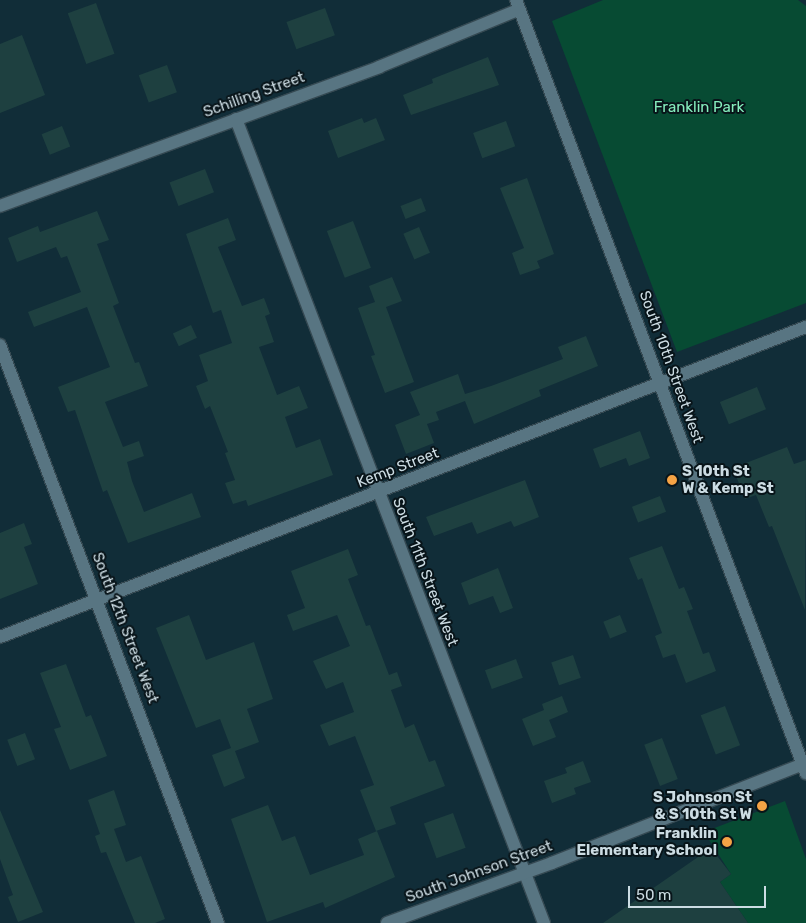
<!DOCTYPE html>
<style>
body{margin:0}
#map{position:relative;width:806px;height:923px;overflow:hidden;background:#112d38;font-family:Rubik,sans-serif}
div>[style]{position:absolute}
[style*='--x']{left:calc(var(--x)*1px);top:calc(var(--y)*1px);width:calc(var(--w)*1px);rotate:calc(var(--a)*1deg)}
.green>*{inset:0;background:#074b33}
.building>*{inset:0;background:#1e4040;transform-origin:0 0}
.roads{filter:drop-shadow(1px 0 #354952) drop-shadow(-1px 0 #354952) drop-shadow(0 1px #354952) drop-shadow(0 -1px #354952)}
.minor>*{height:12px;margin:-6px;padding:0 6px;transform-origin:6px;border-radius:6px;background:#587582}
.dots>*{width:14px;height:14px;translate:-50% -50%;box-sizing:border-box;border:2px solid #081419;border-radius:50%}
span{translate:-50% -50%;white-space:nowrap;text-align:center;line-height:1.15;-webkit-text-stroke:4px #081419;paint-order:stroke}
.street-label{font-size:15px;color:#ccdce3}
.park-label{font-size:15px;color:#85edbd}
.poi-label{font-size:15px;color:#ccdce3;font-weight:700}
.left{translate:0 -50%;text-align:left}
.right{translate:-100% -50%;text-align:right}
.scale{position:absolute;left:628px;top:886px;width:138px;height:22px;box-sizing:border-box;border:2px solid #ccdce3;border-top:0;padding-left:6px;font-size:15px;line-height:18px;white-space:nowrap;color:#ccdce3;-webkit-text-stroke:4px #081419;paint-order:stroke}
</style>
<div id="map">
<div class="green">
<i style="clip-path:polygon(603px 0,798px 0,806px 6px,806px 303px,677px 352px,552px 21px)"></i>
<i style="clip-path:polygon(785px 801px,806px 859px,806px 923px,748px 923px,720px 882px,731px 874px,704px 832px)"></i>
</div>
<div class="building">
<i style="left:96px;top:3px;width:54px;height:30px;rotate:70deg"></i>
<i style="left:325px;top:8px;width:29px;height:41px;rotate:70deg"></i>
<i style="clip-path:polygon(22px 35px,45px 95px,0 113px,0 44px)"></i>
<i style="clip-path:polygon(488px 57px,499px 85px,411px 115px,403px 95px,433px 83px,432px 79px)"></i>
<i style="left:167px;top:65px;width:29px;height:30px;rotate:70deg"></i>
<i style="clip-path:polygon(362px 118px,364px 123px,376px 118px,385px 140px,338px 158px,328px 131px)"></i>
<i style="left:506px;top:121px;width:27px;height:35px;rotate:70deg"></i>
<i style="left:62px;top:126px;width:22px;height:22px;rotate:68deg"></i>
<i style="left:205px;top:169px;width:25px;height:38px;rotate:69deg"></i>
<i style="clip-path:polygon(527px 178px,554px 254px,537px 261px,540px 268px,520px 275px,512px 253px,524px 248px,500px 188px)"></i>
<i style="left:421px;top:198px;width:14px;height:22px;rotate:69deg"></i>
<i style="clip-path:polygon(97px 211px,109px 240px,97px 244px,119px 303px,113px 306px,135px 363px,139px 362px,148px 386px,105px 402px,123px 447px,139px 441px,144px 456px,127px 462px,132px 481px,144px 512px,192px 493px,201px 517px,128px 543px,107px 490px,103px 492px,75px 410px,68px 412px,58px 387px,110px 367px,87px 307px,34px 327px,28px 312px,81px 292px,67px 256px,61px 258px,56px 247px,17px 262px,8px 238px,38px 226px,40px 232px)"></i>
<i style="clip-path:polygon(228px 218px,236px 240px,218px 247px,242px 306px,264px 298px,270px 314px,265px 316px,274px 342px,259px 347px,277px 395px,299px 386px,308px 408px,285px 417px,296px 448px,320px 439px,333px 475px,248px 506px,246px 500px,233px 504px,225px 483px,235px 480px,225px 453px,228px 452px,210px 406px,205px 409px,196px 386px,208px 381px,199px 355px,232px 343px,221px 310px,213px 313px,186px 234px)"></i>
<i style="left:353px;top:221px;width:50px;height:28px;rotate:69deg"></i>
<i style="left:419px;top:227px;width:28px;height:17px;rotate:67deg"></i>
<i style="clip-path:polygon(392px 277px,402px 301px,386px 307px,414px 382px,385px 393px,371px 356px,375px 355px,358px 308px,375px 302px,369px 286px)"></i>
<i style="left:191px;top:325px;width:14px;height:20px;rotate:65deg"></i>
<i style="clip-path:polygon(586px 336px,598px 366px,539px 390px,541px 396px,474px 424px,465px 401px,436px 412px,439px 420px,427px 424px,434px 443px,406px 454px,395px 425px,420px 415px,410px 392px,458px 374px,465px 394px,491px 386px,563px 359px,558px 347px)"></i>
<i style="left:757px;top:387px;width:24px;height:40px;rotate:68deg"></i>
<i style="clip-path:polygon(640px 431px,650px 458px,629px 466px,626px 458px,600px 468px,593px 449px)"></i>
<i style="clip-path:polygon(787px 447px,794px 464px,806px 460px,805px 610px,772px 526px,769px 527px,756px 495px,745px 499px,733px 468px)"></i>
<i style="clip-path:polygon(525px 480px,539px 517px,514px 527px,511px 521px,477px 534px,472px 522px,434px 536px,426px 517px)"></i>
<i style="left:660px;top:496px;width:17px;height:30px;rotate:69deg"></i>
<i style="clip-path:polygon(24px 523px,32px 544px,24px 547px,38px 584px,0 599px,0 533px)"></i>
<i style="clip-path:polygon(662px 546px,679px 589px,684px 587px,693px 609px,687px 611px,703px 654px,709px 652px,716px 671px,686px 683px,675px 654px,663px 658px,655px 636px,662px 633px,642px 578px,638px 580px,629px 558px)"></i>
<i style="clip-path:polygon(348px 549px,358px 575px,348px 579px,366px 626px,370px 625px,389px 675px,397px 672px,402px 686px,391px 690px,405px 728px,414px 724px,429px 762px,435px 760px,445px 786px,390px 807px,396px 824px,376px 831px,360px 790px,374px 785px,355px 736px,329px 746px,320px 725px,354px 712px,343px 682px,326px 689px,313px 661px,350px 646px,337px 615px,293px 631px,287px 615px,305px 608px,291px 571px)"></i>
<i style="clip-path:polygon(498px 568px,513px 608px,500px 613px,493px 596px,469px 605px,461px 583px)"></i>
<i style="clip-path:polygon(189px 615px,206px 660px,254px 642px,273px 699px,247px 709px,259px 742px,235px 751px,245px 778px,224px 787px,212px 755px,231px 748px,220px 719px,196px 728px,156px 628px)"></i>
<i style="left:620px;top:615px;width:18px;height:18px;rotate:68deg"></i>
<i style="left:573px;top:655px;width:24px;height:23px;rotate:71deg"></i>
<i style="left:516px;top:659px;width:20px;height:33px;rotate:70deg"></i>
<i style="clip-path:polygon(66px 664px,86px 717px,91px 715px,107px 756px,70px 770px,54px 729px,61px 727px,40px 673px)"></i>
<i style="clip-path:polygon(562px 696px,568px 712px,549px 720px,556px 737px,533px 746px,522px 719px,544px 710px,542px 704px)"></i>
<i style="left:725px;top:706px;width:42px;height:26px;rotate:69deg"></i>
<i style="left:25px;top:733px;width:28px;height:19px;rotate:69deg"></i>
<i style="left:662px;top:738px;width:44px;height:19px;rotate:69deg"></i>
<i style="clip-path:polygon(583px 761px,591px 782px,574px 788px,576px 794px,552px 803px,544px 781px,567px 773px,565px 768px)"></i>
<i style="clip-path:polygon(114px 790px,126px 825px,114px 829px,126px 862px,141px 856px,165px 919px,155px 923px,135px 923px,106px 852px,101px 853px,95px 836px,100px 834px,88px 800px)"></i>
<i style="clip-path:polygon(268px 805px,282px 841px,295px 836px,310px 875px,364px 855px,358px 839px,377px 831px,395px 877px,325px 908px,323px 902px,267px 922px,231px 819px)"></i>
<i style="clip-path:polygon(0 810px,43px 912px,18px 922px,8px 897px,13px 895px,0 859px)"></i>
<i style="left:453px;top:813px;width:37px;height:31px;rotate:70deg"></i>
<i style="clip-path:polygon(711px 848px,731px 874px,720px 882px,748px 923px,603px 923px)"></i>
</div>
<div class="roads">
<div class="minor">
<i style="--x:516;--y:0;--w:826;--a:69.44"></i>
<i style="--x:236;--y:119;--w:861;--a:69.04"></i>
<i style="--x:0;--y:206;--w:404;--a:-20.1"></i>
<i style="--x:379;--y:67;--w:150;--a:-22.3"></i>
<i style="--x:0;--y:345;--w:618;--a:69.34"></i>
<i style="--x:0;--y:637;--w:864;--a:-21.04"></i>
<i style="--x:387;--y:923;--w:176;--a:-20"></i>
<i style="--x:552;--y:863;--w:273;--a:-21.5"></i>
</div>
</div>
<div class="dots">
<i style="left:672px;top:480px;background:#f5a345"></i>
<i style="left:762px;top:806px;background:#f5a345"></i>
<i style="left:727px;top:842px;background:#f5a345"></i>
</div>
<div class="street-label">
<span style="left:254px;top:95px;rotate:-20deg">Schilling Street</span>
<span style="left:671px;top:367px;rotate:70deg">South 10th Street West</span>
<span style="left:398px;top:468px;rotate:-21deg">Kemp Street</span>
<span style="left:425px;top:572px;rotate:69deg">South 11th Street West</span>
<span style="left:125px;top:628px;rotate:69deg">South 12th Street West</span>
<span style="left:479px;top:872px;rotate:-20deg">South Johnson Street</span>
</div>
<div class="park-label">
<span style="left:699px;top:108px">Franklin Park</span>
</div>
<div class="poi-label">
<span class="left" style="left:682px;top:480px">S 10th St<br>W &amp; Kemp St</span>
<span class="right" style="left:752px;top:806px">S Johnson St<br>&amp; S 10th St W</span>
<span class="right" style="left:717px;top:842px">Franklin<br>Elementary School</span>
</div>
<div class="scale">50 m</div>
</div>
